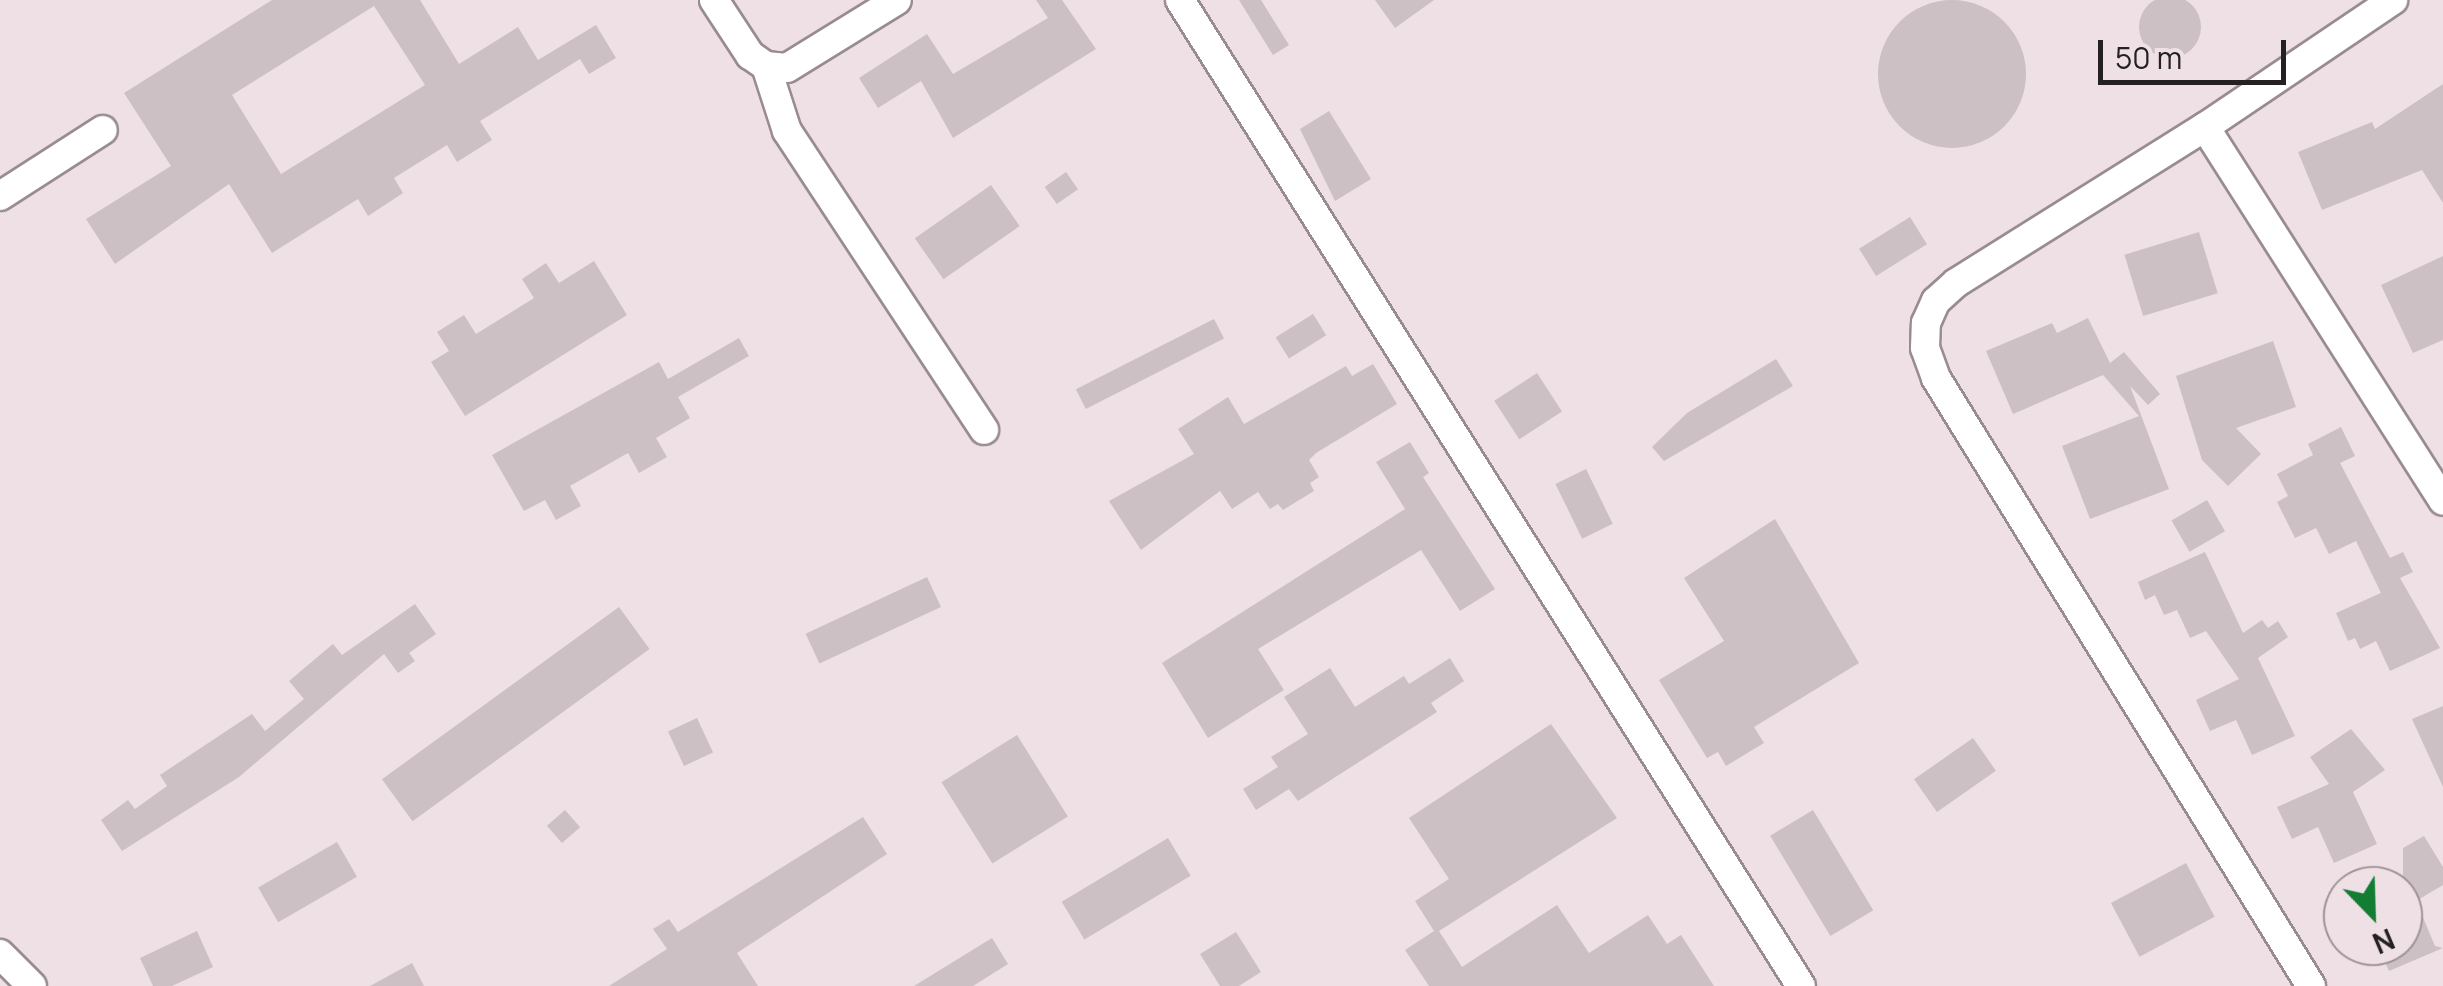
<!DOCTYPE html>
<style>
body{margin:0}
#map{position:relative;width:2443px;height:986px;overflow:hidden;background:#eee0e4;font-family:Manrope,sans-serif}
div>[style]{position:absolute}
[style*='--x']{left:calc(var(--x)*1px);top:calc(var(--y)*1px);width:calc(var(--w)*1px);rotate:calc(var(--a)*1deg)}
.building>*{inset:0;background:#cdc0c4;transform-origin:0 0}
.round{border-radius:50%}
.roads{filter:drop-shadow(2px 0 #998c90) drop-shadow(-2px 0 #998c90) drop-shadow(0 2px #998c90) drop-shadow(0 -2px #998c90)}
.minor>*{height:28px;margin:-14px;padding:0 14px;transform-origin:14px;border-radius:14px;background:#fff}
span{translate:-50% -50%;white-space:nowrap;text-align:center;line-height:1.15;-webkit-text-stroke:9px #eee0e4;paint-order:stroke}
.north{position:absolute;left:2323px;top:866px;width:100px;height:100px;box-sizing:border-box;background:#eee0e4;border:2px solid #9e9396;border-radius:50%;rotate:157deg;font-size:28px;font-weight:700;line-height:40px;text-align:center;color:#252021}
.north::after{content:'';display:block;margin:auto;width:35px;height:45px;background:#137d32;clip-path:polygon(50% 0,100% 100%,50% 72%,0 100%)}
.scale{position:absolute;left:2098px;top:40px;width:188px;height:45px;box-sizing:border-box;border:5px solid #252021;border-top:0;padding-left:12px;font-size:30px;line-height:35px;white-space:nowrap;color:#252021;-webkit-text-stroke:8px #eee0e4;paint-order:stroke}
</style>
<div id="map">
<div class="building">
<i class="round" style="left:2139px;top:-4px;width:62px;height:62px"></i>
<i style="clip-path:polygon(evenodd,272px 0,420px 0,459px 64px,518px 27px,538px 60px,596px 25px,616px 58px,589px 74px,580px 59px,480px 121px,492px 140px,457px 162px,447px 145px,394px 178px,403px 193px,368px 216px,358px 199px,272px 253px,229px 184px,115px 264px,86px 219px,171px 166px,124px 93px,272px 0,374px 6px,425px 85px,281px 174px,232px 95px,374px 6px)"></i>
<i style="clip-path:polygon(1036px 0,1062px 0,1096px 49px,953px 138px,921px 81px,878px 108px,859px 78px,927px 34px,953px 74px,1048px 18px)"></i>
<i style="clip-path:polygon(1239px 0,1261px 0,1289px 45px,1273px 55px)"></i>
<i style="clip-path:polygon(1375px 0,1434px 0,1395px 28px)"></i>
<i class="round" style="left:1878px;top:0;width:148px;height:148px"></i>
<i style="clip-path:polygon(2443px 84px,2443px 203px,2422px 170px,2322px 210px,2298px 152px,2372px 122px,2375px 129px)"></i>
<i style="clip-path:polygon(1329px 111px,1371px 179px,1335px 201px,1300px 129px)"></i>
<i style="left:1066px;top:172px;width:21px;height:26px;rotate:55deg"></i>
<i style="left:991px;top:185px;width:50px;height:93px;rotate:55deg"></i>
<i style="left:1910px;top:217px;width:32px;height:60px;rotate:58deg"></i>
<i style="left:2199px;top:232px;width:64px;height:78px;rotate:73deg"></i>
<i style="clip-path:polygon(2443px 256px,2443px 340px,2413px 353px,2381px 285px)"></i>
<i style="clip-path:polygon(594px 261px,627px 315px,465px 416px,431px 362px,449px 351px,437px 332px,464px 315px,476px 334px,534px 298px,522px 279px,546px 263px,559px 283px)"></i>
<i style="left:1313px;top:314px;width:25px;height:44px;rotate:58deg"></i>
<i style="clip-path:polygon(2088px 318px,2110px 363px,2124px 352px,2160px 394px,2148px 405px,2130px 386px,2169px 489px,2090px 519px,2062px 446px,2139px 416px,2103px 375px,2013px 414px,1986px 351px,2052px 323px,2057px 333px)"></i>
<i style="left:1214px;top:319px;width:22px;height:155px;rotate:63deg"></i>
<i style="clip-path:polygon(739px 338px,749px 356px,678px 397px,690px 418px,656px 438px,667px 457px,639px 473px,628px 453px,570px 486px,581px 506px,556px 520px,545px 500px,524px 511px,492px 455px,659px 362px,668px 379px)"></i>
<i style="clip-path:polygon(2273px 341px,2296px 407px,2236px 428px,2261px 454px,2228px 486px,2202px 460px,2176px 376px)"></i>
<i style="clip-path:polygon(1776px 359px,1793px 386px,1664px 461px,1652px 447px,1687px 413px)"></i>
<i style="clip-path:polygon(1373px 364px,1397px 404px,1316px 453px,1309px 460px,1319px 477px,1310px 483px,1314px 491px,1283px 510px,1278px 504px,1270px 509px,1258px 492px,1232px 509px,1220px 491px,1141px 550px,1109px 501px,1194px 454px,1178px 429px,1228px 397px,1244px 424px,1346px 366px,1352px 376px)"></i>
<i style="left:1537px;top:373px;width:46px;height:51px;rotate:57deg"></i>
<i style="clip-path:polygon(2341px 427px,2355px 456px,2340px 463px,2390px 558px,2403px 552px,2413px 572px,2400px 578px,2440px 648px,2390px 671px,2376px 641px,2360px 649px,2355px 638px,2348px 641px,2336px 613px,2381px 593px,2356px 541px,2329px 554px,2316px 528px,2295px 538px,2277px 502px,2288px 496px,2277px 474px,2313px 455px,2308px 444px)"></i>
<i style="clip-path:polygon(1410px 442px,1429px 473px,1423px 477px,1495px 589px,1460px 611px,1421px 550px,1258px 649px,1284px 690px,1208px 738px,1162px 663px,1405px 509px,1376px 462px)"></i>
<i style="left:1586px;top:469px;width:61px;height:34px;rotate:64deg"></i>
<i style="left:2207px;top:500px;width:36px;height:41px;rotate:60deg"></i>
<i style="clip-path:polygon(1775px 519px,1859px 663px,1754px 727px,1764px 743px,1726px 766px,1718px 752px,1707px 758px,1659px 680px,1724px 641px,1684px 578px)"></i>
<i style="clip-path:polygon(2205px 552px,2243px 633px,2262px 620px,2268px 628px,2278px 621px,2288px 637px,2258px 658px,2295px 736px,2252px 755px,2236px 720px,2210px 731px,2196px 700px,2239px 679px,2206px 631px,2190px 638px,2177px 610px,2164px 615px,2155px 595px,2145px 600px,2138px 582px)"></i>
<i style="left:927px;top:577px;width:33px;height:134px;rotate:65deg"></i>
<i style="clip-path:polygon(415px 604px,436px 634px,409px 653px,415px 661px,398px 673px,384px 654px,239px 777px,122px 851px,101px 820px,128px 800px,135px 809px,167px 786px,160px 775px,252px 714px,265px 731px,304px 699px,289px 681px,333px 644px,342px 655px)"></i>
<i style="left:619px;top:607px;width:52px;height:293px;rotate:54deg"></i>
<i style="clip-path:polygon(1450px 658px,1464px 681px,1431px 703px,1437px 712px,1298px 801px,1289px 789px,1256px 810px,1243px 789px,1278px 767px,1271px 757px,1308px 734px,1284px 697px,1330px 668px,1355px 707px,1404px 676px,1409px 684px)"></i>
<i style="clip-path:polygon(2443px 706px,2443px 787px,2412px 719px)"></i>
<i style="left:697px;top:718px;width:38px;height:32px;rotate:65deg"></i>
<i style="clip-path:polygon(1551px 724px,1617px 818px,1439px 931px,1462px 967px,1557px 905px,1589px 953px,1648px 915px,1667px 944px,1681px 935px,1714px 986px,1429px 986px,1405px 950px,1434px 931px,1415px 901px,1449px 879px,1409px 818px)"></i>
<i style="clip-path:polygon(2351px 729px,2385px 770px,2353px 792px,2377px 844px,2334px 863px,2318px 827px,2292px 839px,2277px 807px,2329px 784px,2310px 757px)"></i>
<i style="left:1017px;top:735px;width:96px;height:89px;rotate:58deg"></i>
<i style="left:1973px;top:738px;width:40px;height:72px;rotate:55deg"></i>
<i style="left:565px;top:810px;width:23px;height:24px;rotate:49deg"></i>
<i style="left:1813px;top:810px;width:117px;height:50px;rotate:59deg"></i>
<i style="clip-path:polygon(863px 817px,887px 854px,737px 953px,758px 986px,609px 986px,667px 949px,653px 929px,669px 919px,678px 932px)"></i>
<i style="clip-path:polygon(2424px 836px,2443px 867px,2443px 885px,2416px 901px,2435px 946px,2443px 948px,2389px 971px,2378px 946px,2403px 946px,2403px 848px)"></i>
<i style="left:1168px;top:838px;width:44px;height:124px;rotate:59deg"></i>
<i style="left:337px;top:842px;width:40px;height:91px;rotate:60deg"></i>
<i style="left:2186px;top:863px;width:61px;height:85px;rotate:62deg"></i>
<i style="clip-path:polygon(197px 931px,213px 967px,172px 986px,153px 986px,140px 958px)"></i>
<i style="clip-path:polygon(1236px 932px,1261px 972px,1239px 986px,1220px 986px,1200px 954px)"></i>
<i style="clip-path:polygon(992px 938px,1008px 964px,973px 986px,914px 986px)"></i>
<i style="clip-path:polygon(412px 963px,424px 986px,370px 986px)"></i>
</div>
<div class="roads">
<div class="minor">
<i style="--x:714;--y:0;--w:66;--a:56.8"></i>
<i style="--x:750;--y:55;--w:19;--a:35"></i>
<i style="--x:766;--y:66;--w:21;--a:5"></i>
<i style="--x:787;--y:68;--w:129;--a:-31.7"></i>
<i style="--x:1180;--y:0;--w:1165;--a:57.8"></i>
<i style="--x:766;--y:66;--w:68;--a:72.1"></i>
<i style="--x:787;--y:131;--w:358;--a:56.6"></i>
<i style="--x:2205;--y:127;--w:443;--a:57.5"></i>
<i style="--x:0;--y:196;--w:122;--a:-32.7"></i>
<i style="--x:0;--y:954;--w:45;--a:45"></i>
<i style="--x:2311;--y:986;--w:714;--a:-121.67"></i>
<i style="--x:1936;--y:378;--w:32;--a:-110"></i>
<i style="--x:1925;--y:348;--w:25;--a:-88"></i>
<i style="--x:1926;--y:323;--w:24;--a:-66"></i>
<i style="--x:1936;--y:301;--w:27;--a:-42"></i>
<i style="--x:1956;--y:283;--w:294;--a:-32.1"></i>
<i style="--x:2205;--y:127;--w:227;--a:-34"></i>
</div>
</div>
<div class="north">N</div>
<div class="scale">50 m</div>
</div>
